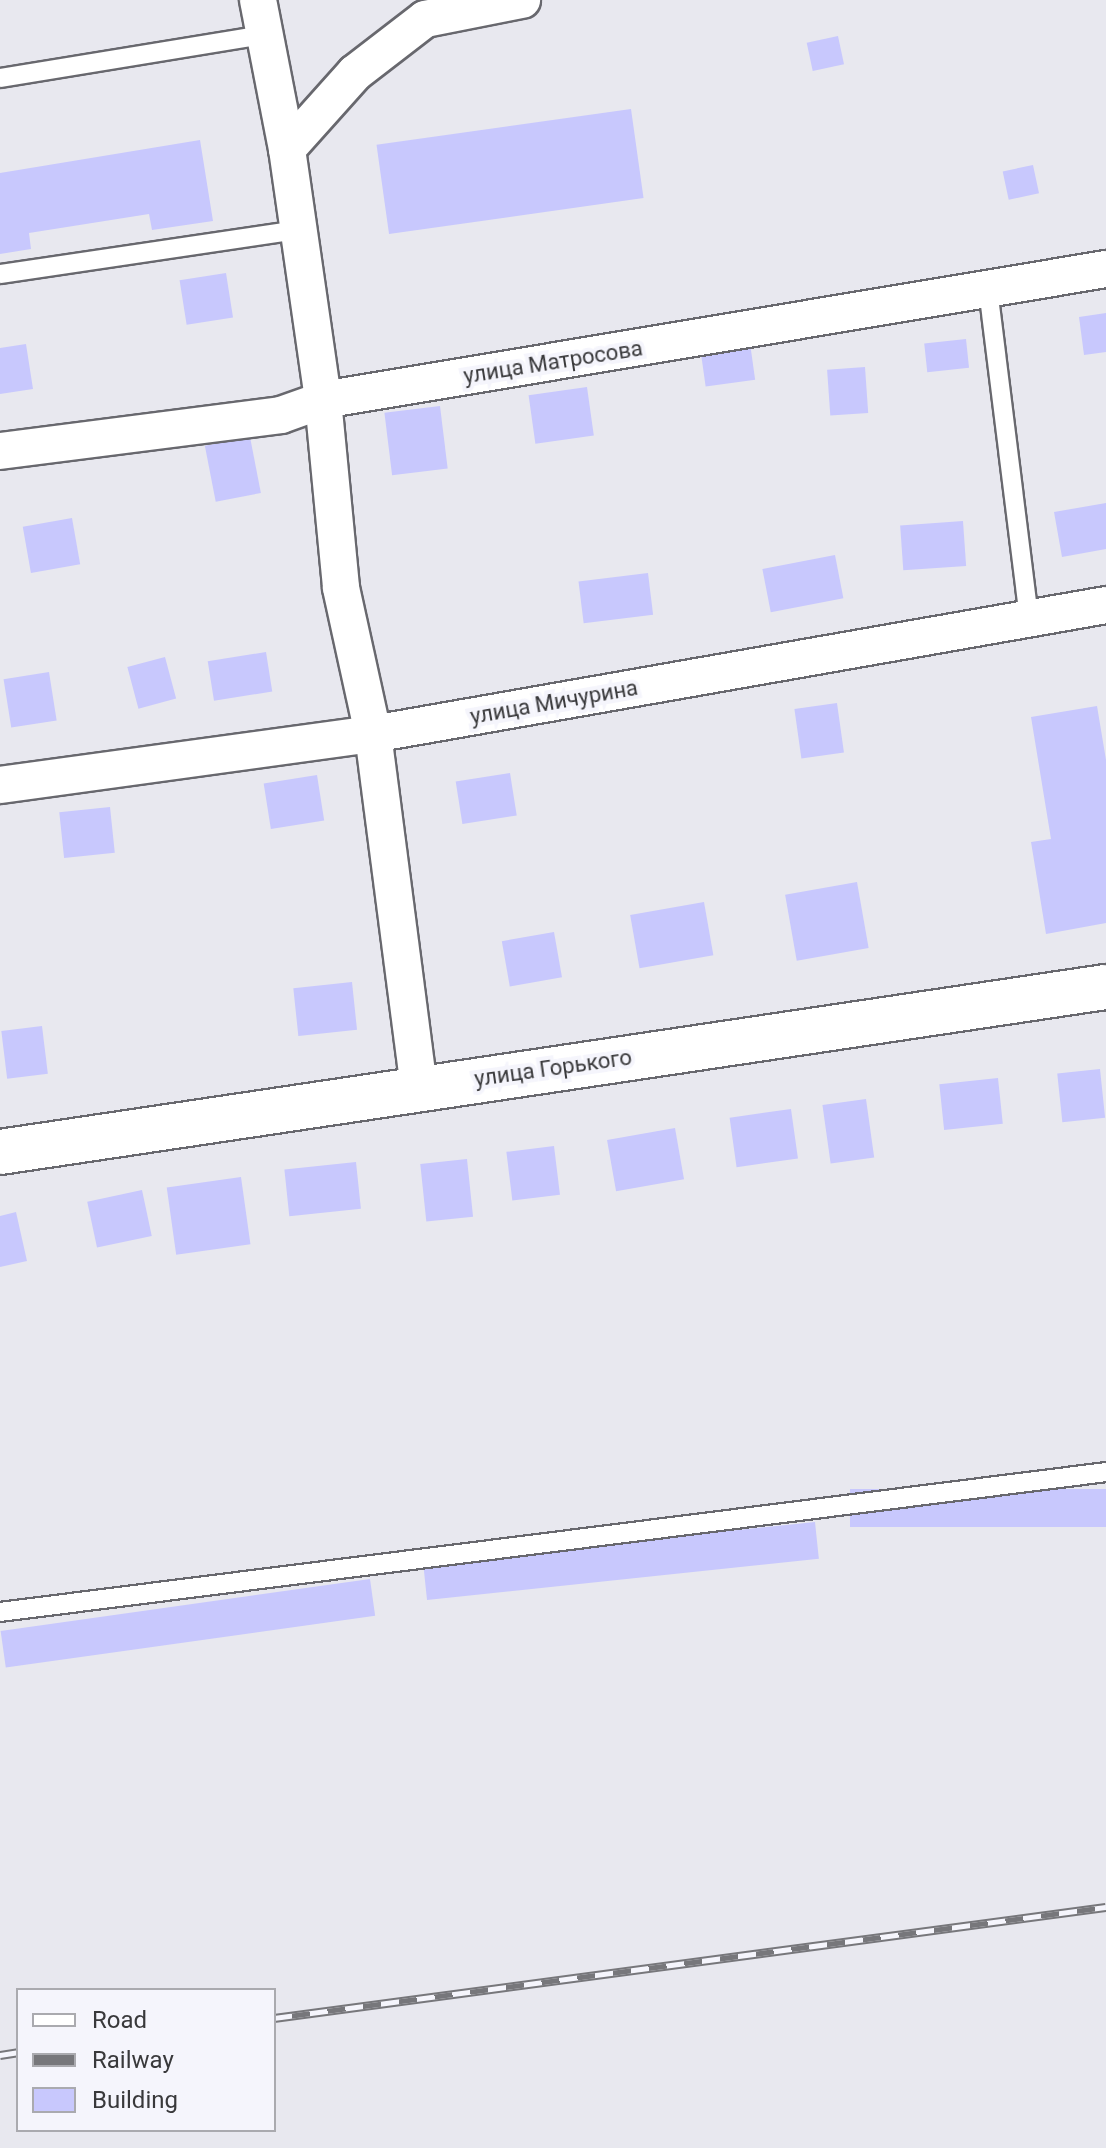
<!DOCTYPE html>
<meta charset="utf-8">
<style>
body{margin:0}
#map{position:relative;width:1106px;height:2148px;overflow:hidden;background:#e8e8ef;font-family:Roboto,sans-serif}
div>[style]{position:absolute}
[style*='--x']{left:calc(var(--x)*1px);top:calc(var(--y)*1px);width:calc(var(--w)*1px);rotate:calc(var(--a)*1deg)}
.building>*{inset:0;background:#c8c8fd;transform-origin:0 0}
.roads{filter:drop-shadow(2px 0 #68686e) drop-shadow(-2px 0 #68686e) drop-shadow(0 2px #68686e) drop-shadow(0 -2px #68686e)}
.service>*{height:18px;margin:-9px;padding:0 9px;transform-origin:9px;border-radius:9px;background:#fff}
.minor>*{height:36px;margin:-18px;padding:0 18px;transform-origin:18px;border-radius:18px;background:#fff}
.secondary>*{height:44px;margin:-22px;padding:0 22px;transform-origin:22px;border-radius:22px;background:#fff}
.rail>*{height:9px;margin-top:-4.5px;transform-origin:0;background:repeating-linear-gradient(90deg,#f5f5fc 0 18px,#77777b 0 36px);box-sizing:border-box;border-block:2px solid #77777b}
span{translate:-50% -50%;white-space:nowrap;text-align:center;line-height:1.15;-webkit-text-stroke:8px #f5f5fc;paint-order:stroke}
.street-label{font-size:22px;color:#39393b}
.legend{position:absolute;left:16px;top:1988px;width:260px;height:144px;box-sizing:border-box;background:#f5f5fc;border:2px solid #aaaaaf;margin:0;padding:10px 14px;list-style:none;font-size:24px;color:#39393b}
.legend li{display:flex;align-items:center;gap:16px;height:40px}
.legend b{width:40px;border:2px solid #aaaaaf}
</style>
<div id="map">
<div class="building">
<i style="left:838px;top:36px;width:29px;height:32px;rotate:78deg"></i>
<i style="left:631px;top:109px;width:90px;height:257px;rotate:82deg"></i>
<i style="clip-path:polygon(200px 140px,213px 221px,152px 230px,149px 214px,29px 233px,31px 249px,0 254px,0 173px)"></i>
<i style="left:1033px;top:165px;width:29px;height:31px;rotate:78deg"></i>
<i style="left:226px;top:273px;width:45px;height:47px;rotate:81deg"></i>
<i style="clip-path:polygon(1106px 313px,1106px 352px,1084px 355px,1079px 317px)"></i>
<i style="left:966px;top:339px;width:29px;height:42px;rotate:84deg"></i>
<i style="left:750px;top:343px;width:37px;height:50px;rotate:82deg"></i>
<i style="clip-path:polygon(26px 344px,33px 389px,0 394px,0 348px)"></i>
<i style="left:865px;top:367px;width:46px;height:38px;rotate:86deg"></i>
<i style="left:587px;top:387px;width:49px;height:59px;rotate:82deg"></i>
<i style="left:440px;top:406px;width:63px;height:56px;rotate:83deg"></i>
<i style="left:250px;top:437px;width:57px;height:46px;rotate:79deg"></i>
<i style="clip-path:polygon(1106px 503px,1106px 549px,1062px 557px,1054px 512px)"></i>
<i style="left:72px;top:518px;width:47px;height:50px;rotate:80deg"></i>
<i style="left:963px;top:521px;width:45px;height:63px;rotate:86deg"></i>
<i style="left:835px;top:555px;width:44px;height:74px;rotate:79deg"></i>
<i style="left:648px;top:573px;width:42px;height:70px;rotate:83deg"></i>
<i style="left:266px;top:652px;width:40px;height:59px;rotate:81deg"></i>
<i style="left:165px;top:657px;width:43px;height:39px;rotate:75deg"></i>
<i style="left:49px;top:672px;width:49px;height:46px;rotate:81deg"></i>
<i style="left:837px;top:703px;width:50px;height:43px;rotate:82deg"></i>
<i style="clip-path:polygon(1097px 706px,1106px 760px,1106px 923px,1046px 934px,1031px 842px,1051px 839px,1031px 717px)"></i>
<i style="left:510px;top:773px;width:43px;height:55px;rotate:81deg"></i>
<i style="left:317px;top:775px;width:46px;height:54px;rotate:81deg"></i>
<i style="left:110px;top:807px;width:46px;height:51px;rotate:84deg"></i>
<i style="left:857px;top:882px;width:67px;height:73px;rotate:80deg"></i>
<i style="left:704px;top:902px;width:54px;height:75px;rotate:80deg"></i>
<i style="left:554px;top:932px;width:46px;height:53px;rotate:80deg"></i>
<i style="left:352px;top:982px;width:48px;height:59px;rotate:84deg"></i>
<i style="left:42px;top:1026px;width:48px;height:41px;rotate:83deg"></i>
<i style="left:1100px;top:1069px;width:49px;height:43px;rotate:84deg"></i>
<i style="left:998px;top:1078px;width:46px;height:59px;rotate:84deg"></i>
<i style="left:866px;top:1099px;width:59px;height:44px;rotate:82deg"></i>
<i style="left:791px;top:1109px;width:50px;height:62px;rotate:82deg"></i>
<i style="left:675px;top:1128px;width:52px;height:69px;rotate:80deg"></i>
<i style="left:554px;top:1146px;width:49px;height:48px;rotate:83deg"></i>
<i style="left:467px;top:1159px;width:58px;height:47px;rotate:84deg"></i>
<i style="left:356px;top:1162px;width:47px;height:72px;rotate:84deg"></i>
<i style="left:241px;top:1177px;width:68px;height:75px;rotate:82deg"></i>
<i style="left:142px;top:1190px;width:47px;height:56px;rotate:78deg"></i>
<i style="clip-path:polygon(16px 1212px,27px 1261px,0 1267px,0 1216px)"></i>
<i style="left:1106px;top:1489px;width:38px;height:256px;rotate:90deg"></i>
<i style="left:815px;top:1522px;width:37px;height:394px;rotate:84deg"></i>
<i style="left:370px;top:1579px;width:37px;height:373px;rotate:82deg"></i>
</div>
<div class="roads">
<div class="service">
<i style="--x:0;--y:78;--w:266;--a:-9.3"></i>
<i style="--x:0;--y:274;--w:301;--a:-8.4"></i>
<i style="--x:988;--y:289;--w:331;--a:82.9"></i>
<i style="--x:0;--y:1612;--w:1115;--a:-7.21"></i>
</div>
<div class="minor">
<i style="--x:258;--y:0;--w:152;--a:79"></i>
<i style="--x:287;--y:149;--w:254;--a:81.8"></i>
<i style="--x:323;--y:400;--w:189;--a:84.5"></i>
<i style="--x:341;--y:588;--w:149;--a:77.6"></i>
<i style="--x:373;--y:734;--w:356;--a:82.6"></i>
<i style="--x:287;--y:149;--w:102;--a:-48.2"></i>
<i style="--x:355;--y:73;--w:88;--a:-37.6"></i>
<i style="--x:425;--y:19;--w:99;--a:-11.1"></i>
<i style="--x:0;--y:451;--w:283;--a:-7.3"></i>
<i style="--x:281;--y:415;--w:45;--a:-19.7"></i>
<i style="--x:323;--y:400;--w:794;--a:-9.5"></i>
<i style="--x:0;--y:785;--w:376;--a:-7.8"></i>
<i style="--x:373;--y:734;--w:744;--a:-9.98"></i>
</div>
<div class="secondary">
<i style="--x:0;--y:1152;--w:1118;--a:-8.49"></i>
</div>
</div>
<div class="rail">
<i style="--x:274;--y:2018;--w:839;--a:-7.6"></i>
<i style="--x:0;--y:2055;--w:18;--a:-9"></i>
</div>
<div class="street-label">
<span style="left:553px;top:362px;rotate:-9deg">улица Матросова</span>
<span style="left:554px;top:702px;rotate:-10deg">улица Мичурина</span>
<span style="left:553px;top:1068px;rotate:-8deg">улица Горького</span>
</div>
<ul class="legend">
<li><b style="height:10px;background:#fff"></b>Road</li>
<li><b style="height:10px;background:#77777b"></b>Railway</li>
<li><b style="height:22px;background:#c8c8fd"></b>Building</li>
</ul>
</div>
